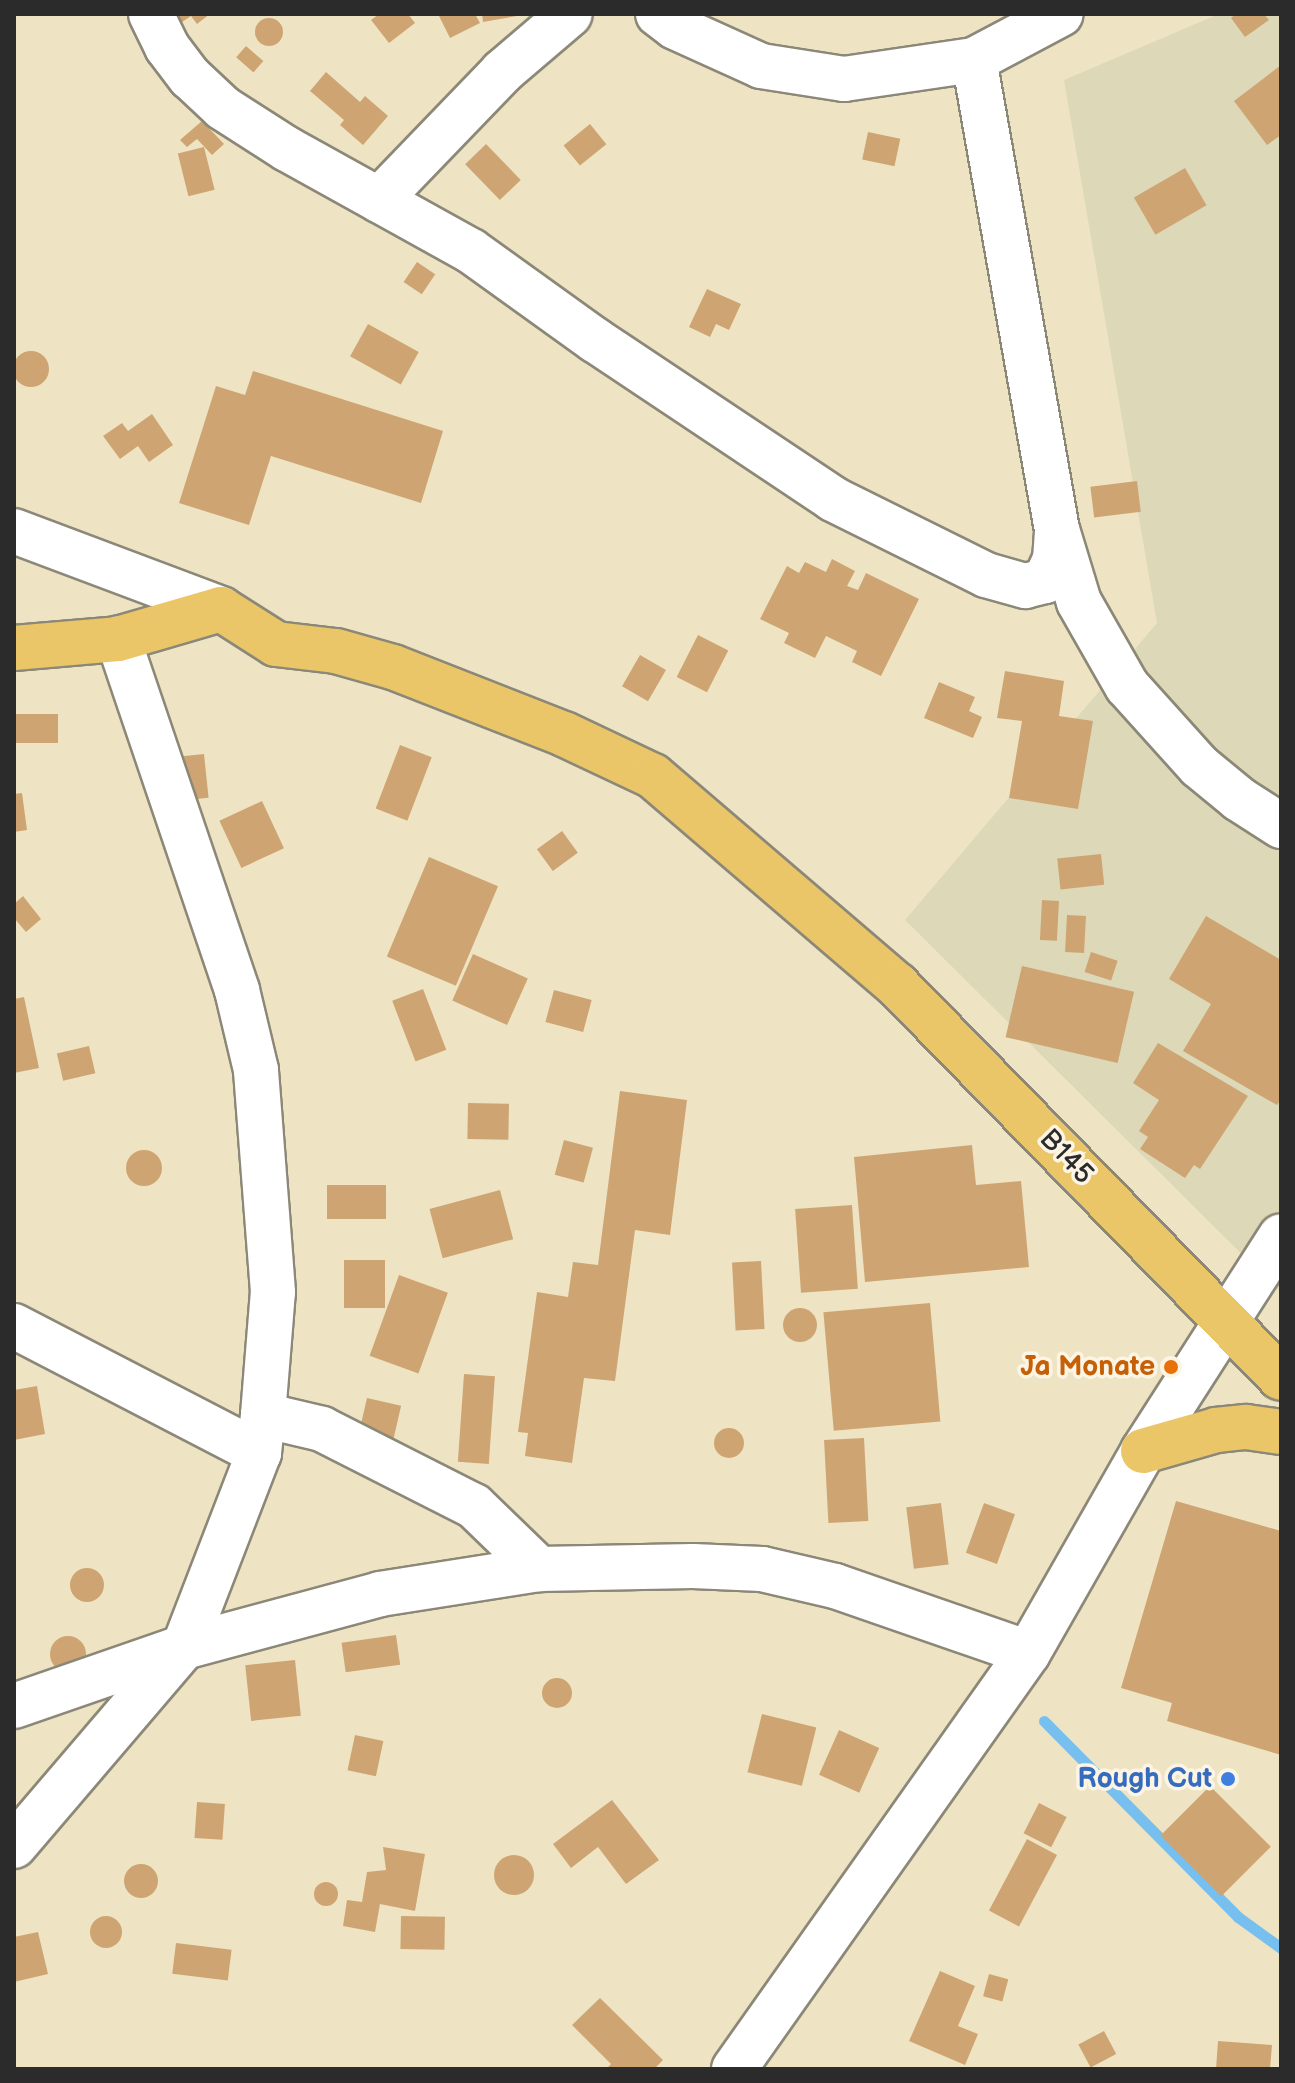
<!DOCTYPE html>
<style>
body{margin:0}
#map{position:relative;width:1295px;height:2083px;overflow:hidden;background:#eee4c4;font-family:"Balsamiq Sans",sans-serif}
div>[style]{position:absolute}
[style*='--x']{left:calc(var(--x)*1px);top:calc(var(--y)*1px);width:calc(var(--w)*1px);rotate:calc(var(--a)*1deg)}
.built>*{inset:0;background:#ddd8b7}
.stream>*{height:11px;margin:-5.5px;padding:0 5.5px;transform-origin:5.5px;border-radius:5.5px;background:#77bfef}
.building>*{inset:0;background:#cea572;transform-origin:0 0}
.round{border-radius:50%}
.roads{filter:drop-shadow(2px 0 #8c8878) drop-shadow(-2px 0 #8c8878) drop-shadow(0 2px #8c8878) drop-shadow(0 -2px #8c8878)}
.minor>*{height:44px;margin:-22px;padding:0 22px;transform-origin:22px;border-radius:22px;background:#fff}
.major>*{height:44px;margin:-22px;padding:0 22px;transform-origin:22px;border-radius:22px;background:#ebc669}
.dots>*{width:22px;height:22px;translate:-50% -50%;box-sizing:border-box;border:4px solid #fcf5e5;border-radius:50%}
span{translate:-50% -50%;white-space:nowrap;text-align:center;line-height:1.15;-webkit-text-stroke:7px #fcf5e5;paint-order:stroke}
.street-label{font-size:28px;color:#2b2b2b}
.food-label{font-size:28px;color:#c56008;font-weight:700}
.right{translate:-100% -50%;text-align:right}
.shop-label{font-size:28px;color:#366cbe;font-weight:700}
.frame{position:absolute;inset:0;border:16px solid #2b2b2b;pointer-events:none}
</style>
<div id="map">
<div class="built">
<i style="clip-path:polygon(1219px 14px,1281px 14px,1281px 1293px,905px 920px,1157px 623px,1064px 80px)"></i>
</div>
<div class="stream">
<i style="--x:1044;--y:1721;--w:276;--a:45.3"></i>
<i style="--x:1238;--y:1917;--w:53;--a:35.8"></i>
</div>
<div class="building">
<i style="clip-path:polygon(172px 14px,210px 14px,197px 24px,191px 16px,179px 24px)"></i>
<i style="clip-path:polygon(379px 14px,408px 14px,415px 23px,389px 43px,371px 20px)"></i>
<i style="clip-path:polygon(438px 14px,475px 14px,480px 23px,450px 38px)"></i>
<i style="clip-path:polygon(482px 14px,517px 14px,517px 16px,483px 22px)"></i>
<i style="clip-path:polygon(1236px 14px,1264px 14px,1269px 20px,1245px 37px,1231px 18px)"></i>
<i class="round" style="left:255px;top:18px;width:28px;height:28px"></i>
<i style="left:246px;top:46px;width:23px;height:15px;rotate:41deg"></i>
<i style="clip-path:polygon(1281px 65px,1281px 135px,1267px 145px,1234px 101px)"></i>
<i style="clip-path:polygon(326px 72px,360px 102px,365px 96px,388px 116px,363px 145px,340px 125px,344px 120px,310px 91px)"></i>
<i style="clip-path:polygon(202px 121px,224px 144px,212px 155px,197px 139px,187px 147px,180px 140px)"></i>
<i style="left:590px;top:124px;width:26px;height:34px;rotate:51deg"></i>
<i style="left:868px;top:132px;width:33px;height:28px;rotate:12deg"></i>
<i style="left:486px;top:144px;width:50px;height:29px;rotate:46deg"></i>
<i style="left:204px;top:147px;width:44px;height:27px;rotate:76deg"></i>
<i style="left:1185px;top:168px;width:43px;height:59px;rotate:60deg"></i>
<i style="left:417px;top:262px;width:22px;height:24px;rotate:34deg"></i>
<i style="clip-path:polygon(707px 289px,741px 304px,729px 330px,716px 324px,710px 337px,689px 327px)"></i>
<i style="left:368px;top:324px;width:58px;height:37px;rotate:29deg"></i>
<i class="round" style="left:13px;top:351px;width:36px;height:36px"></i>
<i style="clip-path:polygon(253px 371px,443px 431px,421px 503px,271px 456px,249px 525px,179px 503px,216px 386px,245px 395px)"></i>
<i style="clip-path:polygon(152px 414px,173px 445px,149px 462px,138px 446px,120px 459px,103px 436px,122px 423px,128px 431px)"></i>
<i style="left:1137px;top:481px;width:31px;height:47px;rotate:83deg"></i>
<i style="clip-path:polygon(832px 559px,855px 571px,847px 586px,858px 590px,866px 573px,919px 599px,881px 676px,852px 662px,857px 651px,826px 636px,815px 658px,784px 643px,789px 633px,760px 619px,787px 566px,799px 573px,805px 562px,826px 572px)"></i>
<i style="left:698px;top:635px;width:34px;height:47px;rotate:27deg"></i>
<i style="left:640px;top:655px;width:30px;height:36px;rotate:30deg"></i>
<i style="clip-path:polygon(1005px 671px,1064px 681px,1059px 716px,1093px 721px,1078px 809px,1009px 798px,1022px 721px,997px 718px)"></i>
<i style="clip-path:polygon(939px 682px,975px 697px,969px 711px,982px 717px,973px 738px,924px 718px)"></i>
<i style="left:14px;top:714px;width:44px;height:29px"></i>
<i style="left:400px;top:745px;width:34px;height:68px;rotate:21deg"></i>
<i style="left:204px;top:754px;width:44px;height:27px;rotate:84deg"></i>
<i style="clip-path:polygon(22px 793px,27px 830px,14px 832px,14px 794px)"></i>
<i style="left:262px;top:801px;width:52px;height:47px;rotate:65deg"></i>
<i style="left:562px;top:831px;width:27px;height:31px;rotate:54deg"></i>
<i style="left:1101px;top:854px;width:31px;height:44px;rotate:84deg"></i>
<i style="left:429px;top:857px;width:75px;height:108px;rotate:23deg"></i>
<i style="clip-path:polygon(23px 896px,41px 919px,26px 932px,14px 918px,14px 904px)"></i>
<i style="left:1042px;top:900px;width:17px;height:40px;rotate:3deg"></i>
<i style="left:1067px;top:915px;width:19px;height:37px;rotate:3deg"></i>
<i style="clip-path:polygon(1206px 916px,1281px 960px,1281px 1099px,1277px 1105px,1183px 1051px,1211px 1004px,1169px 979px)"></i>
<i style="left:1091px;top:952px;width:28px;height:21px;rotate:18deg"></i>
<i style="left:473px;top:954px;width:60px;height:51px;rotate:24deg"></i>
<i style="left:1022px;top:966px;width:115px;height:73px;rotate:13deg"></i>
<i style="left:423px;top:989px;width:65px;height:33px;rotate:69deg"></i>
<i style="left:554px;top:990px;width:39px;height:33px;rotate:15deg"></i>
<i style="clip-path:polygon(24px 997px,39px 1068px,14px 1073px,14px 999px)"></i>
<i style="clip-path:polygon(1158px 1043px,1248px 1096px,1200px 1169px,1194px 1165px,1185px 1178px,1140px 1149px,1148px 1137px,1139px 1131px,1159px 1100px,1133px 1083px)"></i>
<i style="left:89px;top:1046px;width:28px;height:33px;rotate:77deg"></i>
<i style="clip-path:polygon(620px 1091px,687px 1100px,670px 1235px,635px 1230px,615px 1381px,584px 1378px,572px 1463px,525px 1456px,528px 1433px,518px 1432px,537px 1292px,568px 1297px,573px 1262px,598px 1265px)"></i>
<i style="left:468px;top:1103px;width:41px;height:36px;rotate:1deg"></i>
<i style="left:564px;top:1140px;width:30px;height:36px;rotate:15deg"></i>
<i style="clip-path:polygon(972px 1145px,976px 1185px,1021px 1181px,1029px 1267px,865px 1282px,854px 1157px)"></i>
<i class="round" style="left:126px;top:1150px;width:36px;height:36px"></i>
<i style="left:327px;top:1185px;width:59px;height:34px"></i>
<i style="left:500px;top:1190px;width:51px;height:73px;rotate:75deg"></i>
<i style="left:852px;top:1205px;width:84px;height:57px;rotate:86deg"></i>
<i style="left:344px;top:1260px;width:41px;height:48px"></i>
<i style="left:761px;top:1261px;width:68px;height:29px;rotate:87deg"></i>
<i style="left:399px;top:1275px;width:52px;height:86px;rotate:20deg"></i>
<i style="left:930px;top:1303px;width:119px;height:107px;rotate:85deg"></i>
<i class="round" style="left:783px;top:1308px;width:34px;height:34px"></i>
<i style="left:464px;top:1374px;width:31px;height:88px;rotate:4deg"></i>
<i style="clip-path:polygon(37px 1386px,45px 1434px,14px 1440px,14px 1390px)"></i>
<i style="left:367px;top:1398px;width:35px;height:35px;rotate:13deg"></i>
<i class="round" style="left:714px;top:1428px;width:30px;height:30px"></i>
<i style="left:864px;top:1438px;width:83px;height:40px;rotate:87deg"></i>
<i style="clip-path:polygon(1176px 1501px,1281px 1531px,1281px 1755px,1167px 1721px,1172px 1703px,1121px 1688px)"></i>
<i style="left:941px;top:1503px;width:62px;height:35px;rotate:83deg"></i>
<i style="left:984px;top:1503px;width:33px;height:53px;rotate:20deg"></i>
<i class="round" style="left:70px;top:1568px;width:34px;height:34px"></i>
<i style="left:396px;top:1635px;width:30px;height:55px;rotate:82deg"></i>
<i class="round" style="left:50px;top:1636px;width:36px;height:36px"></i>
<i style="left:295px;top:1660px;width:56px;height:50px;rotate:84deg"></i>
<i class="round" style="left:542px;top:1678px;width:30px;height:30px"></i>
<i style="left:762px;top:1714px;width:56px;height:60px;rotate:14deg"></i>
<i style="left:839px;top:1730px;width:44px;height:49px;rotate:24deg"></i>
<i style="left:355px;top:1735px;width:29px;height:36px;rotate:12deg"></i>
<i style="left:1210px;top:1786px;width:86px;height:70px;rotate:45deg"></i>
<i style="clip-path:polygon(612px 1800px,659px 1860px,626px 1884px,598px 1847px,571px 1868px,553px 1844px)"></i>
<i style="left:197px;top:1802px;width:28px;height:36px;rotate:4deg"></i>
<i style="left:1039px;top:1803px;width:31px;height:34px;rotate:27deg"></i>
<i style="left:1027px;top:1839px;width:34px;height:81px;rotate:28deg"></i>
<i style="clip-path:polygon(383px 1847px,425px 1854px,415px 1911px,380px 1904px,375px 1932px,343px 1926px,347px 1900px,362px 1902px,367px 1872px,386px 1870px)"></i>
<i class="round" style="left:494px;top:1855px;width:40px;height:40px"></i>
<i class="round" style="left:124px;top:1864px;width:34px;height:34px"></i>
<i class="round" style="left:314px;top:1882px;width:24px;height:24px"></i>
<i class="round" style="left:90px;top:1916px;width:32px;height:32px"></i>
<i style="left:401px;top:1916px;width:44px;height:33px;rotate:1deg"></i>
<i style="clip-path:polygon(38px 1932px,48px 1974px,14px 1982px,14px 1937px)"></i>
<i style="left:176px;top:1943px;width:56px;height:31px;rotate:7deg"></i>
<i style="clip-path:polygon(940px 1971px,975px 1986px,958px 2026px,978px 2034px,965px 2065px,909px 2041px)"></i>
<i style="left:989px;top:1974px;width:20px;height:23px;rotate:15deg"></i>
<i style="clip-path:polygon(600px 1998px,663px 2060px,654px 2069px,606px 2069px,611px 2064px,572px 2025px)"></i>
<i style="left:1104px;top:2031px;width:26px;height:29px;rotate:62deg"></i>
<i style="clip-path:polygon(1218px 2041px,1272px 2045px,1270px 2069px,1216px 2069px)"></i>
</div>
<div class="roads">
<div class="minor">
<i style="--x:151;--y:14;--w:37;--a:64"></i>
<i style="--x:167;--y:47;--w:38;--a:53"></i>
<i style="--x:190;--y:77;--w:45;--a:43.2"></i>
<i style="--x:223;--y:108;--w:76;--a:32.6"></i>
<i style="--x:287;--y:149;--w:210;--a:29"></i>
<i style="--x:471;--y:251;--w:153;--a:35.7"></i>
<i style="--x:595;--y:340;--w:286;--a:33.7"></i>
<i style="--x:833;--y:499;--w:171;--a:26.4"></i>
<i style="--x:986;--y:575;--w:41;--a:15.8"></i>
<i style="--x:1025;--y:586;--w:21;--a:-14"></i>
<i style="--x:1045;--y:581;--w:23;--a:-65"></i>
<i style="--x:1055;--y:560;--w:30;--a:-86"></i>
<i style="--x:1057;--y:530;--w:477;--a:-100"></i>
<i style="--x:658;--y:14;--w:21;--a:37"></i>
<i style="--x:675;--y:27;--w:94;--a:24.4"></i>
<i style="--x:761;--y:66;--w:84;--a:8.9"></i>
<i style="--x:844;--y:79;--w:131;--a:-8.3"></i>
<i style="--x:974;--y:60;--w:98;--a:-27.9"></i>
<i style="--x:379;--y:200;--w:178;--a:-46.1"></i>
<i style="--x:502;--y:72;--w:89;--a:-40.5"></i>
<i style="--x:14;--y:531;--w:221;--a:20.6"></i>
<i style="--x:1058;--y:533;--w:72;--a:73.1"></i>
<i style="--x:1079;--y:602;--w:97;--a:60.3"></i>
<i style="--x:1127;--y:686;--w:108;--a:48"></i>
<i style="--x:1199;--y:766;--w:52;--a:39.5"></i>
<i style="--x:1239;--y:799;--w:50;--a:32.7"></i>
<i style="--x:14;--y:1326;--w:276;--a:27.4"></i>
<i style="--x:263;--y:1415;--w:61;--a:13.3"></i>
<i style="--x:322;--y:1429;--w:170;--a:26.9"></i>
<i style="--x:474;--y:1506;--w:91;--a:44.1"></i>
<i style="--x:14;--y:1706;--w:180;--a:-19.1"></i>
<i style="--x:184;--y:1647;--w:203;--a:-15.1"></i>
<i style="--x:380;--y:1594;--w:161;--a:-8.9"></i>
<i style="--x:539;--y:1569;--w:154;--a:-1.1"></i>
<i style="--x:693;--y:1566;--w:69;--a:2.5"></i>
<i style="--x:762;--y:1569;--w:75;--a:13.1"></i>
<i style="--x:835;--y:1586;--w:204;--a:19.1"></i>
<i style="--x:14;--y:1846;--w:262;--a:-49.5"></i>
<i style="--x:184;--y:1647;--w:208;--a:-68.9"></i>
<i style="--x:259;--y:1453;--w:38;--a:-84"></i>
<i style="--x:263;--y:1415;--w:123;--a:-85.4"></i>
<i style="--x:273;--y:1292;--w:223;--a:-94.4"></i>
<i style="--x:256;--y:1070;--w:82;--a:-103.4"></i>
<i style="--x:237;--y:990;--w:371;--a:-108.7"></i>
<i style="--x:734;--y:2069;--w:509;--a:-54.75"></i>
<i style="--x:1028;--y:1653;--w:232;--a:-60.3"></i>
<i style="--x:1143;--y:1451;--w:255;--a:-57.3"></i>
</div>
<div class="major">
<i style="--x:14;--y:648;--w:104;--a:-4.9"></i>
<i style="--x:118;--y:639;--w:107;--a:-16.2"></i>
<i style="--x:221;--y:609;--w:65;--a:32.5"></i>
<i style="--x:276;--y:644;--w:60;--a:6.7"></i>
<i style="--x:336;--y:651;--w:59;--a:15.7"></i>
<i style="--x:393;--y:667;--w:184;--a:21.4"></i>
<i style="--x:564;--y:734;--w:98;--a:25.3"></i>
<i style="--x:653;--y:776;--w:321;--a:40.6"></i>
<i style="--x:897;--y:985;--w:549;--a:45.66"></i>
<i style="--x:1143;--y:1451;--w:76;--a:-16"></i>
<i style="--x:1216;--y:1430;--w:30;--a:-6"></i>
<i style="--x:1246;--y:1427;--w:35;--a:8"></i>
</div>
</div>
<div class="dots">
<i style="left:1171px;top:1367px;background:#e8710a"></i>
<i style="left:1228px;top:1779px;background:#3f7fe0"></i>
</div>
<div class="street-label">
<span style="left:1066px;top:1157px;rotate:46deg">B145</span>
</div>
<div class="food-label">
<span class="right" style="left:1155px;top:1367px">Ja Monate</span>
</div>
<div class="shop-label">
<span class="right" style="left:1212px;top:1779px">Rough Cut</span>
</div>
<div class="frame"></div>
</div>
